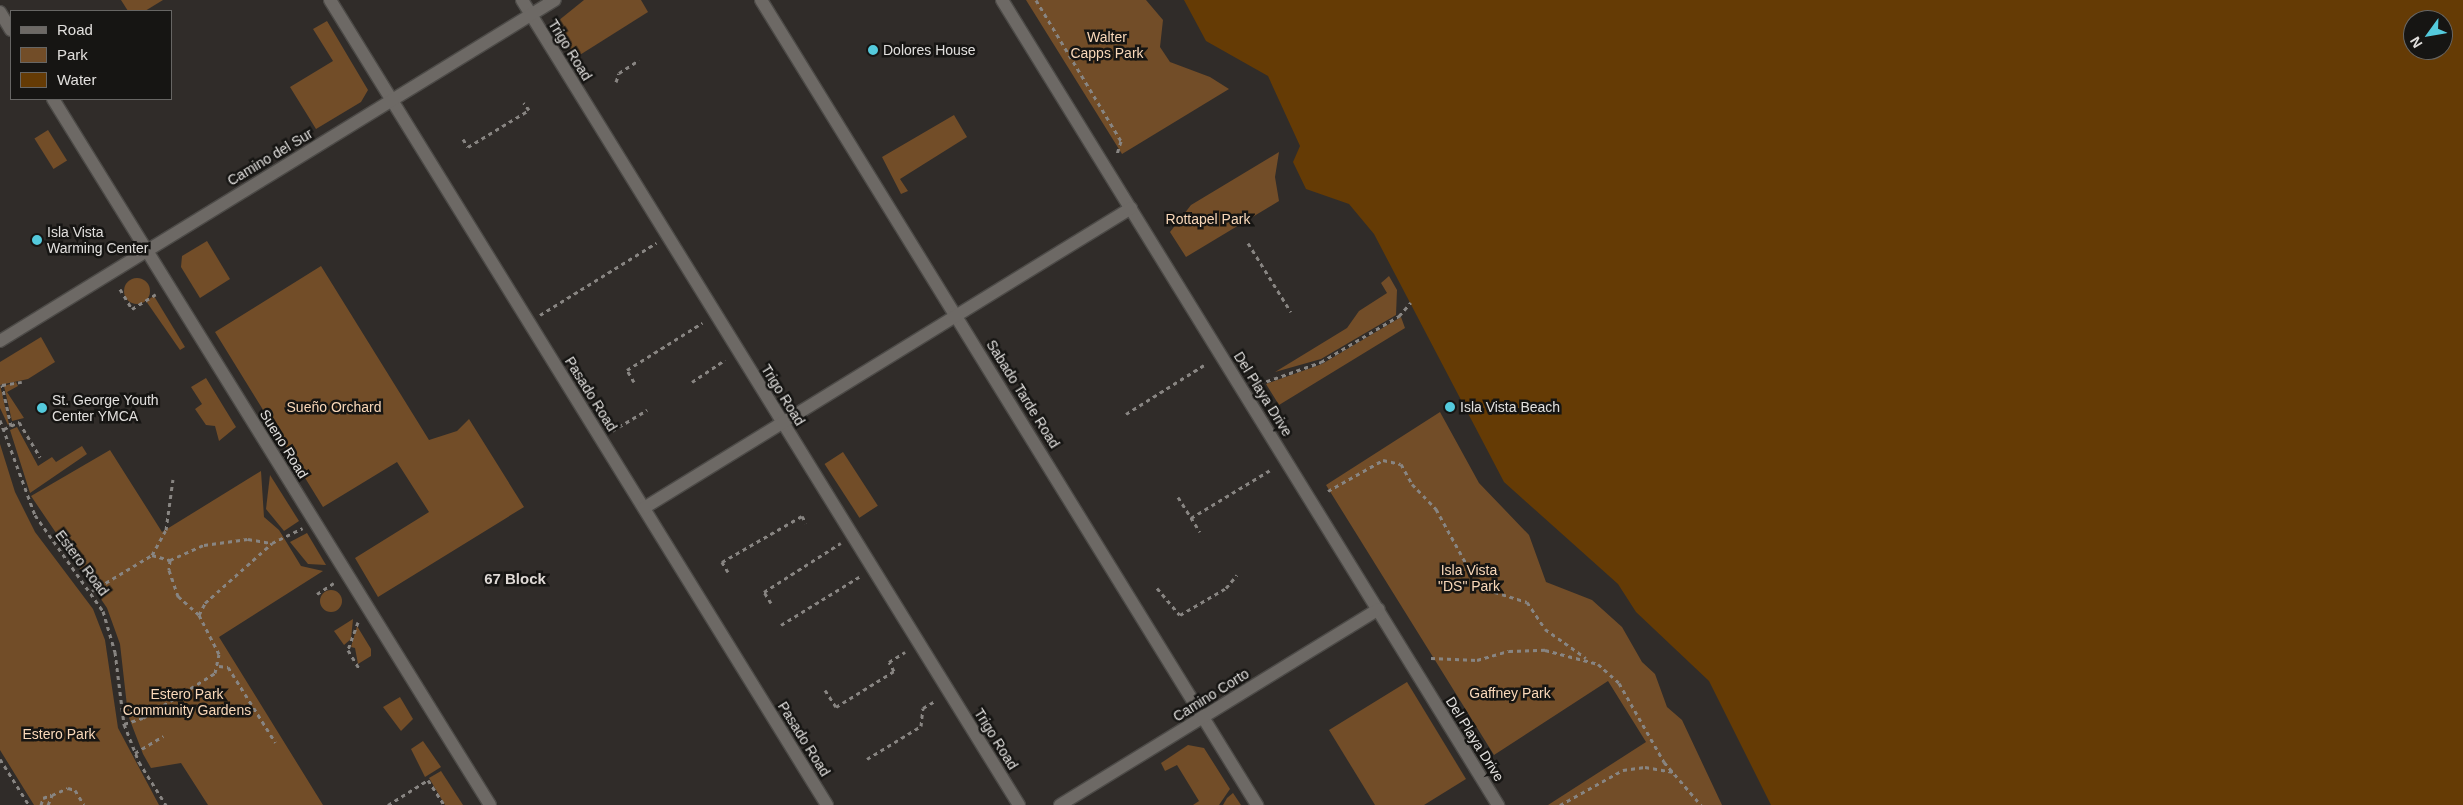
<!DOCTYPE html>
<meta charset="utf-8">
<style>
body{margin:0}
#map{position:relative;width:2463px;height:805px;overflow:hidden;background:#302c29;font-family:Helvetica,sans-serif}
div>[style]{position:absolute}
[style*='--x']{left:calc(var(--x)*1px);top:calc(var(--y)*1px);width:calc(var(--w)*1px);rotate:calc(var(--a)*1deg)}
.green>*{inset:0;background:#724d28;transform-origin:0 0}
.round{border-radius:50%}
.water>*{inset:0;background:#653b05}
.path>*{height:3px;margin-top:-1.5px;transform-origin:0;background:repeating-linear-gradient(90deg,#888582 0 4px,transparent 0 8px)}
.roads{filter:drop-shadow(1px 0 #4c4a47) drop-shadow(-1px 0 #4c4a47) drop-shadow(0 1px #4c4a47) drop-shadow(0 -1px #4c4a47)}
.minor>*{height:12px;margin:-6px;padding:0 6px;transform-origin:6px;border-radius:6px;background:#6d6965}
.dots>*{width:14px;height:14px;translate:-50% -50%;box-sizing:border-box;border:2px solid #161513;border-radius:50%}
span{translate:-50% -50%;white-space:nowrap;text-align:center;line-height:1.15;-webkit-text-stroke:5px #161513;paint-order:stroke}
.park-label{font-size:14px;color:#f9d8b9}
.street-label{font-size:14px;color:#e1dfdd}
.poi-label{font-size:14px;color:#e1dfdd}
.left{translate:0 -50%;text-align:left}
.neighbourhood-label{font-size:15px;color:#ded9d5;font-weight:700}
.legend{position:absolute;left:10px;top:10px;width:162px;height:90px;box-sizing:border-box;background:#161513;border:1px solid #676664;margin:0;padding:6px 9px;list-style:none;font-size:15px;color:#e1dfdd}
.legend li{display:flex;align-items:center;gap:10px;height:25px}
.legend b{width:25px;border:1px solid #676664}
.north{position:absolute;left:2403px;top:10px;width:50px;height:50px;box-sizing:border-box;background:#161513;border:1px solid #676664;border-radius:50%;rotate:238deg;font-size:14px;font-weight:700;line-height:20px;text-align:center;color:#e1dfdd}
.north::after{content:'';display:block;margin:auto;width:18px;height:22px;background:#54cadc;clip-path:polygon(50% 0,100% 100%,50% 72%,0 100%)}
</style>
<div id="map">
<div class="green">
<i style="clip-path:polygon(121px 0,163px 0,145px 11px,128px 11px)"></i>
<i style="clip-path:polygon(584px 0,641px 0,648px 12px,575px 58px,558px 21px)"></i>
<i style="clip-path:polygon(1026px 0,1146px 0,1163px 20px,1160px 47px,1170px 62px,1210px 77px,1229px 89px,1122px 154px)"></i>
<i style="clip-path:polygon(327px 21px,368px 90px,361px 102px,316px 129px,290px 87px,333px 61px,313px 29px)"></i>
<i style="clip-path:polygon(954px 115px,967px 137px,900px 179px,908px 191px,901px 194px,882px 157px)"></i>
<i style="left:48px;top:130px;width:36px;height:16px;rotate:58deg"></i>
<i style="clip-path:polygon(1279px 152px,1275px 177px,1279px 201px,1186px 257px,1170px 232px,1191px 205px)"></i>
<i style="clip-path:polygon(207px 241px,230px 279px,200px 298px,181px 267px,182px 256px)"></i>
<i style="clip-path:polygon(321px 266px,429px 440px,457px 431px,469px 419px,524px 507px,378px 597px,355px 558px,429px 512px,397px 462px,323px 507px,215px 332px)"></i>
<i style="clip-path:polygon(1389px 276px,1397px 290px,1396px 315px,1321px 359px,1275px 372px,1347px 328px,1359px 311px,1387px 293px,1381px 283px)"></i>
<i class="round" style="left:124px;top:278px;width:26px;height:26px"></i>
<i style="clip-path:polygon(154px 296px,185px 347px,180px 350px,146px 301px)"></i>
<i style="clip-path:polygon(1401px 317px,1405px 328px,1279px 405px,1266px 384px,1322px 364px)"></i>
<i style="clip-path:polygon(41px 337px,55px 362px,28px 379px,0 385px,0 362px)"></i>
<i style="clip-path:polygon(206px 378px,236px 427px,219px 441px,215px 426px,206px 425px,195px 409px,202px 404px,191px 387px)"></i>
<i style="clip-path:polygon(16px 382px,18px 386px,7px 392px,24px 418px,12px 421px,4px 386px)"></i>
<i style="clip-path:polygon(0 385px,9px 424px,8px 425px,0 408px)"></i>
<i style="clip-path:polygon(1440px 412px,1479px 483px,1529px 535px,1546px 582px,1592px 600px,1622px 627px,1642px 662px,1655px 674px,1667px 707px,1682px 720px,1722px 805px,1548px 805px,1646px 742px,1608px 681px,1494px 755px,1326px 485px)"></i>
<i style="clip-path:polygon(17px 427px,38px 466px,52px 457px,56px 462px,82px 446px,87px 454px,30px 493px,10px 430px)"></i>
<i style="clip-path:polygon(0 444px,15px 492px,35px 532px,93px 609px,105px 640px,118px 728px,159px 805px,34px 805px,0 750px)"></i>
<i style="clip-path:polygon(110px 450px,162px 532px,261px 471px,264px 517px,279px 530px,301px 566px,323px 571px,219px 637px,323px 805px,208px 805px,181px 763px,151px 768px,143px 754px,128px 715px,120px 644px,107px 608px,31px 496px)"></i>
<i style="left:843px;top:452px;width:64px;height:22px;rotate:57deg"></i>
<i style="clip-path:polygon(270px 475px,299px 521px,284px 531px,266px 509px)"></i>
<i style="clip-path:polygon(307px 533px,326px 565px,308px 564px,290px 542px)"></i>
<i class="round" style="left:320px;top:590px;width:22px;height:22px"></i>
<i style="clip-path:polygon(353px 619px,351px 639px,344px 645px,334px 631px)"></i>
<i style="clip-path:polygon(357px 626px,371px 649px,371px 656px,358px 664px,355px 648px,351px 647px)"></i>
<i style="clip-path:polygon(1407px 682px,1466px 779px,1424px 805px,1375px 805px,1329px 730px)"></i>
<i style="clip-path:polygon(400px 697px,413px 719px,401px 731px,383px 707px)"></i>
<i style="clip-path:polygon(423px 741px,441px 767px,425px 777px,411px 749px)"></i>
<i style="clip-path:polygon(1188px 745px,1204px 748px,1230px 789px,1219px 805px,1193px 805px,1199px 801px,1177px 765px,1165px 771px,1161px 763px)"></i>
<i style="clip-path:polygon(441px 771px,463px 805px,445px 805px,429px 778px)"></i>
<i style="clip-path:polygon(1233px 793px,1241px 805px,1223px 805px,1227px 798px)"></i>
</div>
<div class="water">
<i style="clip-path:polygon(evenodd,1184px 0,2463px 0,2463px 805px,1771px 805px,1709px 681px,1636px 612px,1618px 584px,1504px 482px,1374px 234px,1349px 204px,1306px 189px,1293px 162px,1300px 146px,1268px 76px,1206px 41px,1184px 0,2413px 20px,2443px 20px,2443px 50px,2413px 50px,2413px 20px)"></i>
</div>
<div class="path">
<i style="--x:1036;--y:0;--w:165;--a:58.9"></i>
<i style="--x:1121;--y:141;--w:14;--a:107"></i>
<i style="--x:616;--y:82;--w:9;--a:-72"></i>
<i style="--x:619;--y:73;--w:24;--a:-33"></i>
<i style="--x:463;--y:139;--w:9;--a:58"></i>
<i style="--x:468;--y:147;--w:71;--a:-31.2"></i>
<i style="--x:529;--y:110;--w:9;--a:-126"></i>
<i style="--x:1248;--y:243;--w:81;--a:58.1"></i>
<i style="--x:120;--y:289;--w:23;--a:59"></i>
<i style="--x:132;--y:309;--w:28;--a:-32"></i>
<i style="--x:540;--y:315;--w:137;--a:-31.8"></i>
<i style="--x:634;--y:382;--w:14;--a:-120"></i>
<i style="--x:627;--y:370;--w:89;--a:-32.1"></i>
<i style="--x:692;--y:382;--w:40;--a:-34"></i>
<i style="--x:1259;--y:384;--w:66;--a:-19.5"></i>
<i style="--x:1321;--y:362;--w:91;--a:-30.5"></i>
<i style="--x:1399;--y:316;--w:18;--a:-49"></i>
<i style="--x:1126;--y:414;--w:92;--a:-32.1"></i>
<i style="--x:0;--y:420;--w:101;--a:69.8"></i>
<i style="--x:35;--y:515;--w:118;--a:54.7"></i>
<i style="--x:103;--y:611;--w:43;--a:73.7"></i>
<i style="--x:115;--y:652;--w:73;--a:82.9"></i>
<i style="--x:124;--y:724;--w:41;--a:68.5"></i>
<i style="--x:139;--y:762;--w:51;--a:57.9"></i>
<i style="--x:11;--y:426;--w:42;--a:-102.4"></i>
<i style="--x:2;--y:385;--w:20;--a:-9"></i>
<i style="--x:4;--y:429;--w:17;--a:-25"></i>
<i style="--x:19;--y:422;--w:41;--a:59"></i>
<i style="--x:612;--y:431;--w:41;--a:-31"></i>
<i style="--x:1328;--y:491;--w:63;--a:-29.4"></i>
<i style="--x:1383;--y:460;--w:18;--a:13"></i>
<i style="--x:1401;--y:464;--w:23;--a:61"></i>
<i style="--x:1412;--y:484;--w:35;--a:46"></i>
<i style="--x:1436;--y:509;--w:89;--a:61.1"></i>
<i style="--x:1479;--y:587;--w:50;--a:17.4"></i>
<i style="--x:1527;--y:602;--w:32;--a:56"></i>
<i style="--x:1545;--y:629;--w:50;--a:35.3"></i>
<i style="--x:1178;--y:497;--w:41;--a:57.8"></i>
<i style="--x:1191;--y:518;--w:95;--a:-31.2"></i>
<i style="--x:152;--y:555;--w:19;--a:16"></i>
<i style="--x:170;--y:560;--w:37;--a:-24"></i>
<i style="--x:204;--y:545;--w:44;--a:-7.8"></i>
<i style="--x:248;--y:539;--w:23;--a:10"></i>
<i style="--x:170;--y:560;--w:10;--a:96"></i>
<i style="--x:169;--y:570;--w:28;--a:71"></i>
<i style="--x:178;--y:596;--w:28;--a:42"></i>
<i style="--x:728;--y:572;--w:12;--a:-121"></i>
<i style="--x:722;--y:562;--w:92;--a:-29.9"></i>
<i style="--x:802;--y:516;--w:8;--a:60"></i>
<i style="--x:1157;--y:588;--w:35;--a:50"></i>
<i style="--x:1180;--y:615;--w:53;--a:-30.4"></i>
<i style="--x:1226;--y:588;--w:17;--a:-50"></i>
<i style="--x:92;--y:591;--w:70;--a:-31"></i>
<i style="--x:152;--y:555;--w:29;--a:-61"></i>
<i style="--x:166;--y:530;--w:51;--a:-82.2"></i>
<i style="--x:317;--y:594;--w:20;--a:-33"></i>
<i style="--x:771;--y:603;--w:13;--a:-122"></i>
<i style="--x:764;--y:592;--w:91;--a:-32.5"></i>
<i style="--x:358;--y:622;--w:30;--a:110"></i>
<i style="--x:348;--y:650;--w:21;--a:59"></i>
<i style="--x:781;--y:625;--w:92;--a:-31.6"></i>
<i style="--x:1431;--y:658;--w:46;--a:2.5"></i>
<i style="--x:1477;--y:660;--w:33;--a:-16"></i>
<i style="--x:1509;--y:651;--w:36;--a:-2"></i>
<i style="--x:1545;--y:650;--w:55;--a:14.8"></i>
<i style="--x:1598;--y:664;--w:28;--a:42"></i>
<i style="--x:1619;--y:683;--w:91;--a:60.3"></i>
<i style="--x:1664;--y:762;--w:57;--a:49.3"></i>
<i style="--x:219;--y:666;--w:9;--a:6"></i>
<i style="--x:228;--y:667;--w:89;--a:57.9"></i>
<i style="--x:825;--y:690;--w:20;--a:57"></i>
<i style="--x:836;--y:707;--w:68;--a:-31.8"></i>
<i style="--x:894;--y:671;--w:10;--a:-119"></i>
<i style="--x:889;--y:662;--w:19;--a:-32"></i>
<i style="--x:124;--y:724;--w:20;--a:-18"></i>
<i style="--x:143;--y:718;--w:85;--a:-32"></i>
<i style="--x:215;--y:673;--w:19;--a:-78"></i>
<i style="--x:219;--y:654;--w:44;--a:-117.1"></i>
<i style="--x:199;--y:615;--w:13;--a:-63"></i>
<i style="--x:205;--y:603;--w:90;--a:-41.8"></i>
<i style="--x:272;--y:543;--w:34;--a:-26"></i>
<i style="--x:135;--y:753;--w:33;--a:-31"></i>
<i style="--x:0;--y:759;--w:54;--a:57.8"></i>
<i style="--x:867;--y:759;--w:63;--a:-31.4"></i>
<i style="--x:921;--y:726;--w:18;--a:-84"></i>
<i style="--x:923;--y:708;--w:14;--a:-30"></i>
<i style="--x:41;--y:805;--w:7;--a:-74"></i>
<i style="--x:43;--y:798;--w:9;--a:-21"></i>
<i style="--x:48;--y:805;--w:11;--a:-68"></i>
<i style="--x:52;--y:795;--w:17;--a:-24"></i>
<i style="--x:68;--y:788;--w:7;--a:16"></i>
<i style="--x:75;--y:790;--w:17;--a:59"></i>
<i style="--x:388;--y:805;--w:47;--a:-32"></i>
<i style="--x:428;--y:780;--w:30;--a:57"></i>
<i style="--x:1560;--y:805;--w:72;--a:-29.1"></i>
<i style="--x:1623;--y:770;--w:22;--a:-8"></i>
<i style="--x:1645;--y:767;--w:29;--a:10"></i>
</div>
<div class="roads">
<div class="minor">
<i style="--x:330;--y:0;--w:946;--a:58.31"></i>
<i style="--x:522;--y:0;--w:946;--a:58.31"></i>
<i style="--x:761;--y:0;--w:946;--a:58.36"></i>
<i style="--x:1002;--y:0;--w:946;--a:58.36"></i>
<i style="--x:0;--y:12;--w:21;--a:59"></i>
<i style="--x:53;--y:99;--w:830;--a:58.24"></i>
<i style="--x:0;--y:341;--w:651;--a:-31.57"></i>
<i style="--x:644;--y:508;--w:572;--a:-31.63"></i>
<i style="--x:1060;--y:805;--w:374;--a:-31.6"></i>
</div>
</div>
<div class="dots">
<i style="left:873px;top:50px;background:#54cadc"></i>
<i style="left:37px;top:240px;background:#54cadc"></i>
<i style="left:1450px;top:407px;background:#54cadc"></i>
<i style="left:42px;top:408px;background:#54cadc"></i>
</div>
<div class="park-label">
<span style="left:1107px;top:45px">Walter<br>Capps Park</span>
<span style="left:1208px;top:219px">Rottapel Park</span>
<span style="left:334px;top:407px">Sueño Orchard</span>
<span style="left:1469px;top:578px">Isla Vista<br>"DS" Park</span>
<span style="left:1510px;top:693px">Gaffney Park</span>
<span style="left:187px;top:702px">Estero Park<br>Community Gardens</span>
<span style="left:59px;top:734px">Estero Park</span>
</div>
<div class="street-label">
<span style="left:570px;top:50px;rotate:58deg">Trigo Road</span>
<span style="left:270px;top:157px;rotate:-31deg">Camino del Sur</span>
<span style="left:591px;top:394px;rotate:58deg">Pasado Road</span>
<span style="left:1023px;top:394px;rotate:58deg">Sabado Tarde Road</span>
<span style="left:1263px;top:394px;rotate:58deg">Del Playa Drive</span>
<span style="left:783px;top:395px;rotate:58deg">Trigo Road</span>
<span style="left:284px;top:444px;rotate:58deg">Sueno Road</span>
<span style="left:82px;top:563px;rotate:53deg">Estero Road</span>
<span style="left:1211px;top:695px;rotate:-32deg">Camino Corto</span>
<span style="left:804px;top:739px;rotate:58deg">Pasado Road</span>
<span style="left:996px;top:739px;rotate:58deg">Trigo Road</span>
<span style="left:1475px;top:739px;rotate:58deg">Del Playa Drive</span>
</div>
<div class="poi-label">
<span class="left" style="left:883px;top:50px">Dolores House</span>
<span class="left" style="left:47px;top:240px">Isla Vista<br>Warming Center</span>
<span class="left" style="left:52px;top:408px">St. George Youth<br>Center YMCA</span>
<span class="left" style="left:1460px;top:407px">Isla Vista Beach</span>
</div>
<div class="neighbourhood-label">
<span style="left:515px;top:579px">67 Block</span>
</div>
<ul class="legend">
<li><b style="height:6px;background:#6d6965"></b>Road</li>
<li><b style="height:14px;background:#724d28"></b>Park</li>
<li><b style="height:14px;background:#653b05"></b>Water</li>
</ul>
<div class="north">N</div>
</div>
